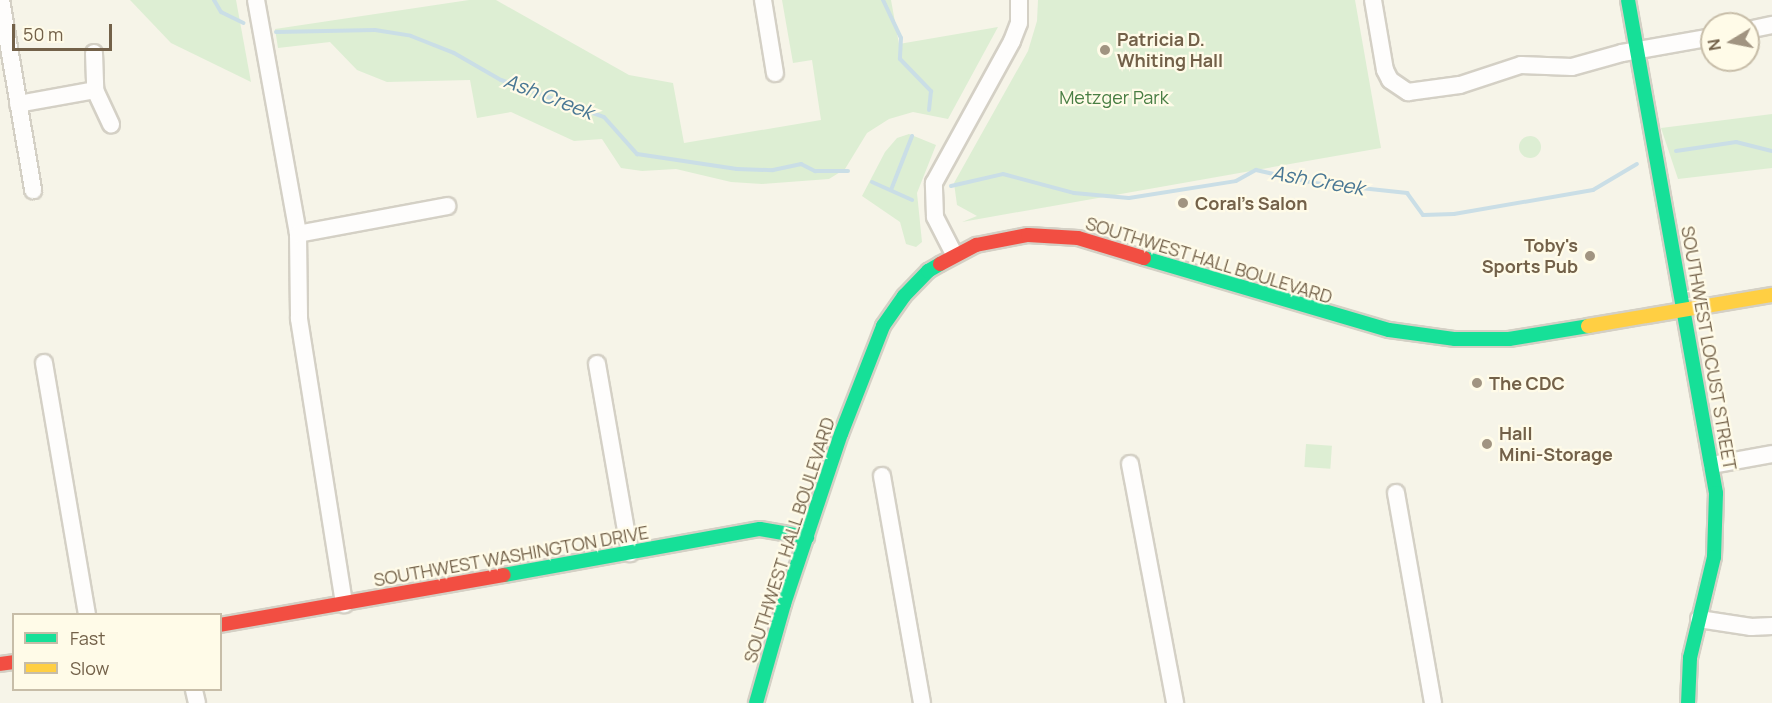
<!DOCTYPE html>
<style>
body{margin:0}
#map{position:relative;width:1772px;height:703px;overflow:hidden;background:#f6f4e8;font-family:Manrope,sans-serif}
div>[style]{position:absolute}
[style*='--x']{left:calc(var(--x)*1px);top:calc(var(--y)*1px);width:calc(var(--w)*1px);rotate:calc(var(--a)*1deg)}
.green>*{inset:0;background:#ddeed3;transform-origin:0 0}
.round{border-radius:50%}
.stream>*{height:4px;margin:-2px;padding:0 2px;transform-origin:2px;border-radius:2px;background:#cadee6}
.roads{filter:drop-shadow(2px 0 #d4d0c5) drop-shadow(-2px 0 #d4d0c5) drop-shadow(0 2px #d4d0c5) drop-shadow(0 -2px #d4d0c5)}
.street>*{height:16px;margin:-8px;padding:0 8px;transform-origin:8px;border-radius:8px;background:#fefdfc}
.fast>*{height:14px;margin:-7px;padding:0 7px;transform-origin:7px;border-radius:7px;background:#16e098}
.slow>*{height:14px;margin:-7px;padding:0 7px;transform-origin:7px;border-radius:7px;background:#ffcf43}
.jam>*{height:14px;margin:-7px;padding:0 7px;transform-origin:7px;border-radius:7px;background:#f24e42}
.dots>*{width:16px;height:16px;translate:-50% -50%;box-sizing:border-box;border:3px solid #fffbe8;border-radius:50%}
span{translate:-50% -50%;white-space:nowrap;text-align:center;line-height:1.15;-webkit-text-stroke:4.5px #fffbe8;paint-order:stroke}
.poi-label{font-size:18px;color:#736149;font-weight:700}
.left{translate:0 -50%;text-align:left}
.right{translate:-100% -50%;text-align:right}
.park-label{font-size:18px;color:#487e43}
.street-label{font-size:18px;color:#736149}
.water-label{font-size:20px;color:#497794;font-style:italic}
.legend{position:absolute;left:12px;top:613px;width:210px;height:78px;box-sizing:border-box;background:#fffbe8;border:2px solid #c7bda8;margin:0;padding:8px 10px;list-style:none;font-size:18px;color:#736149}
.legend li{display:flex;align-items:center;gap:12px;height:30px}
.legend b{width:30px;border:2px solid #c7bda8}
.north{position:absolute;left:1700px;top:12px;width:60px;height:60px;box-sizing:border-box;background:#fffbe8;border:2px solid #c7bda8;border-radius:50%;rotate:260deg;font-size:16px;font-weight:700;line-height:24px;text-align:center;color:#736149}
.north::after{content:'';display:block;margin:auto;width:21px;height:27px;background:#a19481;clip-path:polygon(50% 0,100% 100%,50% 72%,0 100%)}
.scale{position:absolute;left:12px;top:24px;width:100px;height:27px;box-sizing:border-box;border:3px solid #736149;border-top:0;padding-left:8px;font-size:18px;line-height:21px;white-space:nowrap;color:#736149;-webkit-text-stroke:4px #fffbe8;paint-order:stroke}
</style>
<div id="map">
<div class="green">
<i style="clip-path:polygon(130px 0,236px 0,251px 82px,171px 43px)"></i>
<i style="clip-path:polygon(469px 0,496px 0,629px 75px,673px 83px,684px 143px,821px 120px,812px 60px,793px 63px,782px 0,891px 0,899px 44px,998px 27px,948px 119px,913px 112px,889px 119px,867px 133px,845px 169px,829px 179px,762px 184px,731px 182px,676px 169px,642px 171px,621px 168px,602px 139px,574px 141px,511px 112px,477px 118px,470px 80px,387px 82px,357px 70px,330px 42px,278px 48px,275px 29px)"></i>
<i style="clip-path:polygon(1038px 0,1355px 0,1381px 148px,962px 222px,977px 216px,957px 205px,954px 183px,1028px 51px,1037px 21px)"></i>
<i style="clip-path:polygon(1772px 114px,1772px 168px,1678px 179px,1661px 128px)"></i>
<i style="clip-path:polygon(909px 134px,936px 145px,917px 193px,922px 242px,916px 247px,906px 244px,900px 222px,862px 196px,885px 152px,897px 138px)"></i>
<i class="round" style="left:1519px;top:136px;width:22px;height:22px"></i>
<i style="left:1306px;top:444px;width:26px;height:23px;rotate:4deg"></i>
</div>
<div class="stream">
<i style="--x:214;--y:0;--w:14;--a:60"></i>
<i style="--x:221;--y:12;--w:25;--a:26"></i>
<i style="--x:883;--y:0;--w:42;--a:64.7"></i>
<i style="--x:901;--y:38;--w:21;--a:93"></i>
<i style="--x:900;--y:59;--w:45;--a:45.9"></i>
<i style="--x:931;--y:91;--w:19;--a:96"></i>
<i style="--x:276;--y:32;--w:99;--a:-1.2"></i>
<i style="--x:375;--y:30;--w:36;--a:9"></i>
<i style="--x:411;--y:36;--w:46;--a:21.6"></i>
<i style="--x:454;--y:53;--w:54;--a:29.9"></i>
<i style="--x:501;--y:80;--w:109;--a:19.8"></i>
<i style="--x:604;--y:117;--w:50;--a:48.3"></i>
<i style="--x:637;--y:154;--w:101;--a:8.5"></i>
<i style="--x:737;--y:169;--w:36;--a:2"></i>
<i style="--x:773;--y:170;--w:29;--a:-12"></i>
<i style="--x:801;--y:164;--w:16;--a:27"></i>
<i style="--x:815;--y:171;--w:33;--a:0"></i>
<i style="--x:1676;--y:151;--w:61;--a:-8.5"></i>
<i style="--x:1736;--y:142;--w:37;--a:14"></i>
<i style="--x:872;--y:182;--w:44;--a:24.2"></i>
<i style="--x:951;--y:186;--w:53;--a:-13"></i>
<i style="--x:1003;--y:174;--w:73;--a:15"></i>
<i style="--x:1074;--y:193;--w:55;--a:5.2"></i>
<i style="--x:1129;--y:198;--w:108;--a:-9"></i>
<i style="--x:1236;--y:181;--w:23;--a:-29"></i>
<i style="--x:1256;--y:170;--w:59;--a:12.6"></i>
<i style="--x:1314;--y:183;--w:94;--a:6.1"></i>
<i style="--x:1407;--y:193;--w:27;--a:54"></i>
<i style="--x:1423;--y:215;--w:31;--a:-2"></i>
<i style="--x:1454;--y:214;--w:141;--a:-9.8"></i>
<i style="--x:1593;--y:190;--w:51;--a:-30.6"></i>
<i style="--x:891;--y:190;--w:58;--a:-68.7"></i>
</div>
<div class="roads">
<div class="street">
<i style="--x:1;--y:0;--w:193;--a:80.4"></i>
<i style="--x:256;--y:0;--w:238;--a:79.8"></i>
<i style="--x:298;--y:234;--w:85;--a:89.3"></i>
<i style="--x:299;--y:319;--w:289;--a:81"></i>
<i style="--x:763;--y:0;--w:74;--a:80.7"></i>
<i style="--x:1373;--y:0;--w:71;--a:80.3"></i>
<i style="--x:1385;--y:70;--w:11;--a:63"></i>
<i style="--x:1390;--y:80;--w:22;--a:34"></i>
<i style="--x:1408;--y:92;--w:52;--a:-7.7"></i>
<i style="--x:1460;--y:85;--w:64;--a:-18.2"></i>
<i style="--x:1521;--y:65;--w:51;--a:2.2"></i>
<i style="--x:1572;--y:67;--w:52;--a:-15.6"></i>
<i style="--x:1622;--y:53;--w:91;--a:-10.1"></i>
<i style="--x:1748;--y:30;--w:25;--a:-12"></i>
<i style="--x:94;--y:53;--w:37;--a:88"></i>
<i style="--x:95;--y:90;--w:38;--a:65"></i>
<i style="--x:18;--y:104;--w:78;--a:-10.3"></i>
<i style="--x:298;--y:234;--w:152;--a:-10.6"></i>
<i style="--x:954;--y:254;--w:42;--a:-117.2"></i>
<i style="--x:935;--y:217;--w:34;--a:-92"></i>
<i style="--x:934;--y:183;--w:162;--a:-61.2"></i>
<i style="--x:1012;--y:41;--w:19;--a:-69"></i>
<i style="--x:1019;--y:23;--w:23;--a:-90"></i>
<i style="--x:44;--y:363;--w:255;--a:80.3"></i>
<i style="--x:597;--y:364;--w:192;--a:80.1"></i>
<i style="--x:1130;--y:464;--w:243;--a:79.3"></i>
<i style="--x:1712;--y:465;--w:61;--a:-10.4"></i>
<i style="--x:882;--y:476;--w:230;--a:80"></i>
<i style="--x:1396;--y:493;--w:213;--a:80"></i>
<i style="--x:1699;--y:619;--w:53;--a:8.7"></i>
<i style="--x:1751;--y:627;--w:21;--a:-3"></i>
<i style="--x:194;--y:690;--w:13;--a:77"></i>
</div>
<div class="fast">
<i style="--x:1628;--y:0;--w:501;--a:79.88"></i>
<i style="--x:1716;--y:493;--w:64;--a:91.8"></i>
<i style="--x:1714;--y:557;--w:104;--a:103.4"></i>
<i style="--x:1690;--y:658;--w:45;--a:92.5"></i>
<i style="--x:1144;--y:258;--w:255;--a:16.4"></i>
<i style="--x:1389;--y:330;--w:67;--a:7.8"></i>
<i style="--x:1455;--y:339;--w:54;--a:0"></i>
<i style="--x:1509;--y:339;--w:80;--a:-9.3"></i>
<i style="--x:504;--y:575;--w:260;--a:-10.2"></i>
<i style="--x:760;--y:529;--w:48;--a:9.7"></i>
<i style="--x:756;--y:703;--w:103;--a:-74.2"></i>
<i style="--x:784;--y:604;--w:179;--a:-71.5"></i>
<i style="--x:841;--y:434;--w:116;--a:-68.7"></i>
<i style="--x:883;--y:326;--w:37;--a:-55"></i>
<i style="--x:904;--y:296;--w:35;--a:-46"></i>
<i style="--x:928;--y:271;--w:14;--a:-30"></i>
</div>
<div class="slow">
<i style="--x:1588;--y:326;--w:187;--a:-9.6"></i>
</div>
<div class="jam">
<i style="--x:940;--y:264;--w:41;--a:-27.8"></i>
<i style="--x:976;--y:245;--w:53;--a:-10.9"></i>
<i style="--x:1028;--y:235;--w:50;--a:3.4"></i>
<i style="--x:1078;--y:238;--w:69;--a:16.9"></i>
<i style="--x:220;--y:625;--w:288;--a:-10"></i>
<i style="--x:0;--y:664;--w:14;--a:-8"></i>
</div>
</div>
<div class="dots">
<i style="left:1105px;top:50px;background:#a19481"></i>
<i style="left:1183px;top:203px;background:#a19481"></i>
<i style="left:1590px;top:256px;background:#a19481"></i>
<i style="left:1477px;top:383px;background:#a19481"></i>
<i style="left:1487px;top:444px;background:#a19481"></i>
</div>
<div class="poi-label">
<span class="left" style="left:1117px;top:50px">Patricia D.<br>Whiting Hall</span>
<span class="left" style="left:1195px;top:203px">Coral's Salon</span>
<span class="right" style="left:1578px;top:256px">Toby's<br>Sports Pub</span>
<span class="left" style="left:1489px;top:383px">The CDC</span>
<span class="left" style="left:1499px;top:444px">Hall<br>Mini-Storage</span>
</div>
<div class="park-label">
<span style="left:1114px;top:97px">Metzger Park</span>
</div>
<div class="street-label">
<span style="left:1209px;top:260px;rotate:17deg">SOUTHWEST HALL BOULEVARD</span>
<span style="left:1709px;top:348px;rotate:80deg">SOUTHWEST LOCUST STREET</span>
<span style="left:789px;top:540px;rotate:-72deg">SOUTHWEST HALL BOULEVARD</span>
<span style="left:511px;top:556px;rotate:-10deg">SOUTHWEST WASHINGTON DRIVE</span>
</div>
<div class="water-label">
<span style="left:549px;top:96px;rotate:21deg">Ash Creek</span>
<span style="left:1318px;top:180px;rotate:10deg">Ash Creek</span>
</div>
<ul class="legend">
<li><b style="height:8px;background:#16e098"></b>Fast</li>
<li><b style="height:8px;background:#ffcf43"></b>Slow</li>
</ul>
<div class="north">N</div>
<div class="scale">50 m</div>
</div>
